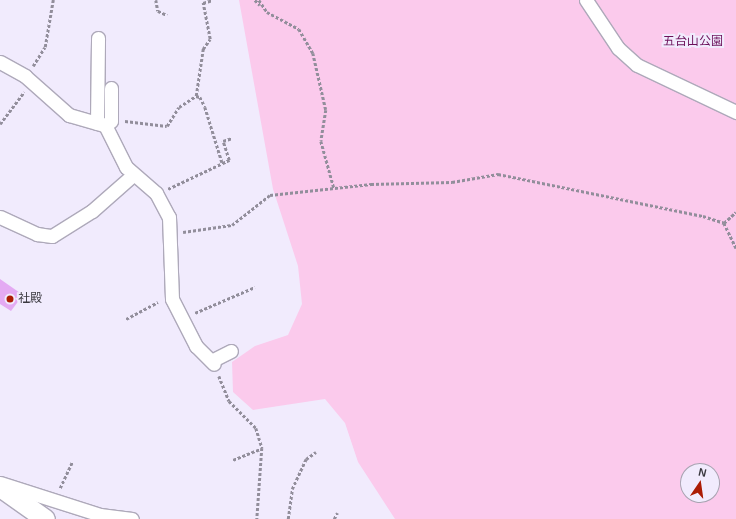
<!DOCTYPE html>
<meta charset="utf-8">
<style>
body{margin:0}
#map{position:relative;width:736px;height:519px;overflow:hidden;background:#f1ebfd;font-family:Arial,"Noto Sans JP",sans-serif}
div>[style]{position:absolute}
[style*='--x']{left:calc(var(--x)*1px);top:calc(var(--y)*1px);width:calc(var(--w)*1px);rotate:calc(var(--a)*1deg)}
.green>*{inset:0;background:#fbcaec}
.building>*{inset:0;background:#e4aaf3}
.path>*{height:2.5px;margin-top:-1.25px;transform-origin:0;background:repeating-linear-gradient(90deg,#928e9b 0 3px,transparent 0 5px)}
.roads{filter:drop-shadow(1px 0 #aea9ba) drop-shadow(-1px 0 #aea9ba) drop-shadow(0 1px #aea9ba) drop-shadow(0 -1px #aea9ba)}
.street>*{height:13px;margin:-6.5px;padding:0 6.5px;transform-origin:6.5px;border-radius:6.5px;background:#fff}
.secondary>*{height:19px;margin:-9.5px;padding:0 9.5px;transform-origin:9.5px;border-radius:9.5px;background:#fff}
.dots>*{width:11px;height:11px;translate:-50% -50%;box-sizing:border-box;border:2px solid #f1ebfd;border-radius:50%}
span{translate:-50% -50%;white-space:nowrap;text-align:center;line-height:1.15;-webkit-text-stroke:4px #f1ebfd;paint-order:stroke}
.park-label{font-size:12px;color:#6c115b}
.poi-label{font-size:12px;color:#3a383f}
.left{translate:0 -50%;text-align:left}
.north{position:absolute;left:680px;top:463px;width:40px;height:40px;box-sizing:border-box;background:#f1ebfd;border:1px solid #a8a3b1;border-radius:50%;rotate:13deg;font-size:11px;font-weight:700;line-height:16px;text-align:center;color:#3a383f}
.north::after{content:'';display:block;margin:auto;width:14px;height:18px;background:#ac1c05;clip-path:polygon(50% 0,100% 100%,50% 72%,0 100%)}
</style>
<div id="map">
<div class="green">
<i style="clip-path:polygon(evenodd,239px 0,736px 0,736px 519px,395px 519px,358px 462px,345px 423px,325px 399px,253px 410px,233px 392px,232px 362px,255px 346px,288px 335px,302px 304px,298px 266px,273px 189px,239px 0,688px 471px,712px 471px,712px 495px,688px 495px,688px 471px)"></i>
</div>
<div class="building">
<i style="clip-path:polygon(0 279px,23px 295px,11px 311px,0 304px)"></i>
</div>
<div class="path">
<i style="--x:156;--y:0;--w:11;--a:80"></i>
<i style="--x:158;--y:11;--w:10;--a:24"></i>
<i style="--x:255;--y:0;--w:7;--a:45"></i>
<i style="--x:259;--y:0;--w:14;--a:56"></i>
<i style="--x:267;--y:12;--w:36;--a:28"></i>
<i style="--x:299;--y:29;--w:28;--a:60"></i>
<i style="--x:313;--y:53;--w:58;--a:77.2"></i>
<i style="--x:326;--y:110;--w:31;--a:99"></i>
<i style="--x:321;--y:141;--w:49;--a:74.5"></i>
<i style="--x:33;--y:66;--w:22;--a:-58"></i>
<i style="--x:45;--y:47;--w:48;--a:-80.3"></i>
<i style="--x:196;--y:96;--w:4;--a:14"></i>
<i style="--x:200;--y:97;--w:11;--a:63"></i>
<i style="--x:205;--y:107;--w:58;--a:72.8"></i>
<i style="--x:125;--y:121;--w:42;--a:6.8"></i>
<i style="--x:167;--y:126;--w:22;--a:-58"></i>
<i style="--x:179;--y:107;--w:20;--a:-33"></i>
<i style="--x:196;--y:96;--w:48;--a:-81.5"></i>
<i style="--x:203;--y:49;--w:12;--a:-55"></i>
<i style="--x:210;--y:39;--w:37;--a:-101"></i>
<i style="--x:203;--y:3;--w:10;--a:-17"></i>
<i style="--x:0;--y:124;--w:40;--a:-53"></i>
<i style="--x:168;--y:189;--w:68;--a:-25.4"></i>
<i style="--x:229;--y:160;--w:20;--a:-108"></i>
<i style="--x:223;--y:141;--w:9;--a:-18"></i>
<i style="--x:724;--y:223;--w:16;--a:-43"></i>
<i style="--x:183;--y:232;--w:49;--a:-8.1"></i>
<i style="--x:232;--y:225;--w:48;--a:-38.3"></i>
<i style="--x:270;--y:195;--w:102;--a:-6.2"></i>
<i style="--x:371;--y:184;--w:81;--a:-1.4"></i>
<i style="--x:452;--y:182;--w:47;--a:-9.9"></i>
<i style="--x:498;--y:174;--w:209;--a:11.6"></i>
<i style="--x:703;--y:216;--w:22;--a:18"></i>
<i style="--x:724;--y:223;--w:28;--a:64"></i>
<i style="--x:195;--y:313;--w:65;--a:-23.4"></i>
<i style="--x:126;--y:319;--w:36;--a:-28"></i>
<i style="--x:219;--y:376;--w:27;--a:68"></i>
<i style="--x:229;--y:401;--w:38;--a:45"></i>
<i style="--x:256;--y:428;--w:21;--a:73"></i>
<i style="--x:262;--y:448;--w:71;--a:94"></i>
<i style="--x:233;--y:460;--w:31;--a:-22"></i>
<i style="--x:60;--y:488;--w:29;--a:-65"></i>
<i style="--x:288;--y:519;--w:30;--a:-82"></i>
<i style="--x:292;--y:489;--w:33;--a:-65"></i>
<i style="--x:306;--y:459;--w:12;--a:-35"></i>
<i style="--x:334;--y:519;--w:7;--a:-63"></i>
</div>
<div class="roads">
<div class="street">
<i style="--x:586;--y:0;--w:58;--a:56.3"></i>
<i style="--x:618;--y:48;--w:25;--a:42"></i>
<i style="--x:637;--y:65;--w:110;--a:25.4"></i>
<i style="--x:0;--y:62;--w:29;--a:29"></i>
<i style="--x:25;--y:76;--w:59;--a:41.6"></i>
<i style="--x:69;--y:115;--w:37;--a:16"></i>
<i style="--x:105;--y:125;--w:47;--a:63.4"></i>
<i style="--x:126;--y:167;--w:40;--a:41"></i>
<i style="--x:156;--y:193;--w:27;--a:62"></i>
<i style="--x:169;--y:217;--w:82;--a:87.9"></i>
<i style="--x:172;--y:299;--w:53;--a:62.9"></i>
<i style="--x:196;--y:346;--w:25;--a:45"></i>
<i style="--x:97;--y:123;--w:85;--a:-89.3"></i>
<i style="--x:105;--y:125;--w:7;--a:-34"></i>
<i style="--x:111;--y:121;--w:33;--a:-90"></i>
<i style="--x:0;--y:217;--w:41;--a:24.7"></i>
<i style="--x:37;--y:234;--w:15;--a:8"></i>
<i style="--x:52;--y:236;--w:47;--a:-32"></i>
<i style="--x:92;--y:211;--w:55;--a:-41.3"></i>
<i style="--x:213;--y:360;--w:20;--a:-27"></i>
<i style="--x:0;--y:483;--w:105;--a:17.7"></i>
<i style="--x:100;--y:515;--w:32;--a:7"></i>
</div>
<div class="secondary">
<i style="--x:0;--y:487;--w:55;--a:35.4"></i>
</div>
</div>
<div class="dots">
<i style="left:10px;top:299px;background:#ac1c05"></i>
</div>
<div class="park-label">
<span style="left:693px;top:42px">五台山公園</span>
</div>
<div class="poi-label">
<span class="left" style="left:18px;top:299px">社殿</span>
</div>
<div class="north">N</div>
</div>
